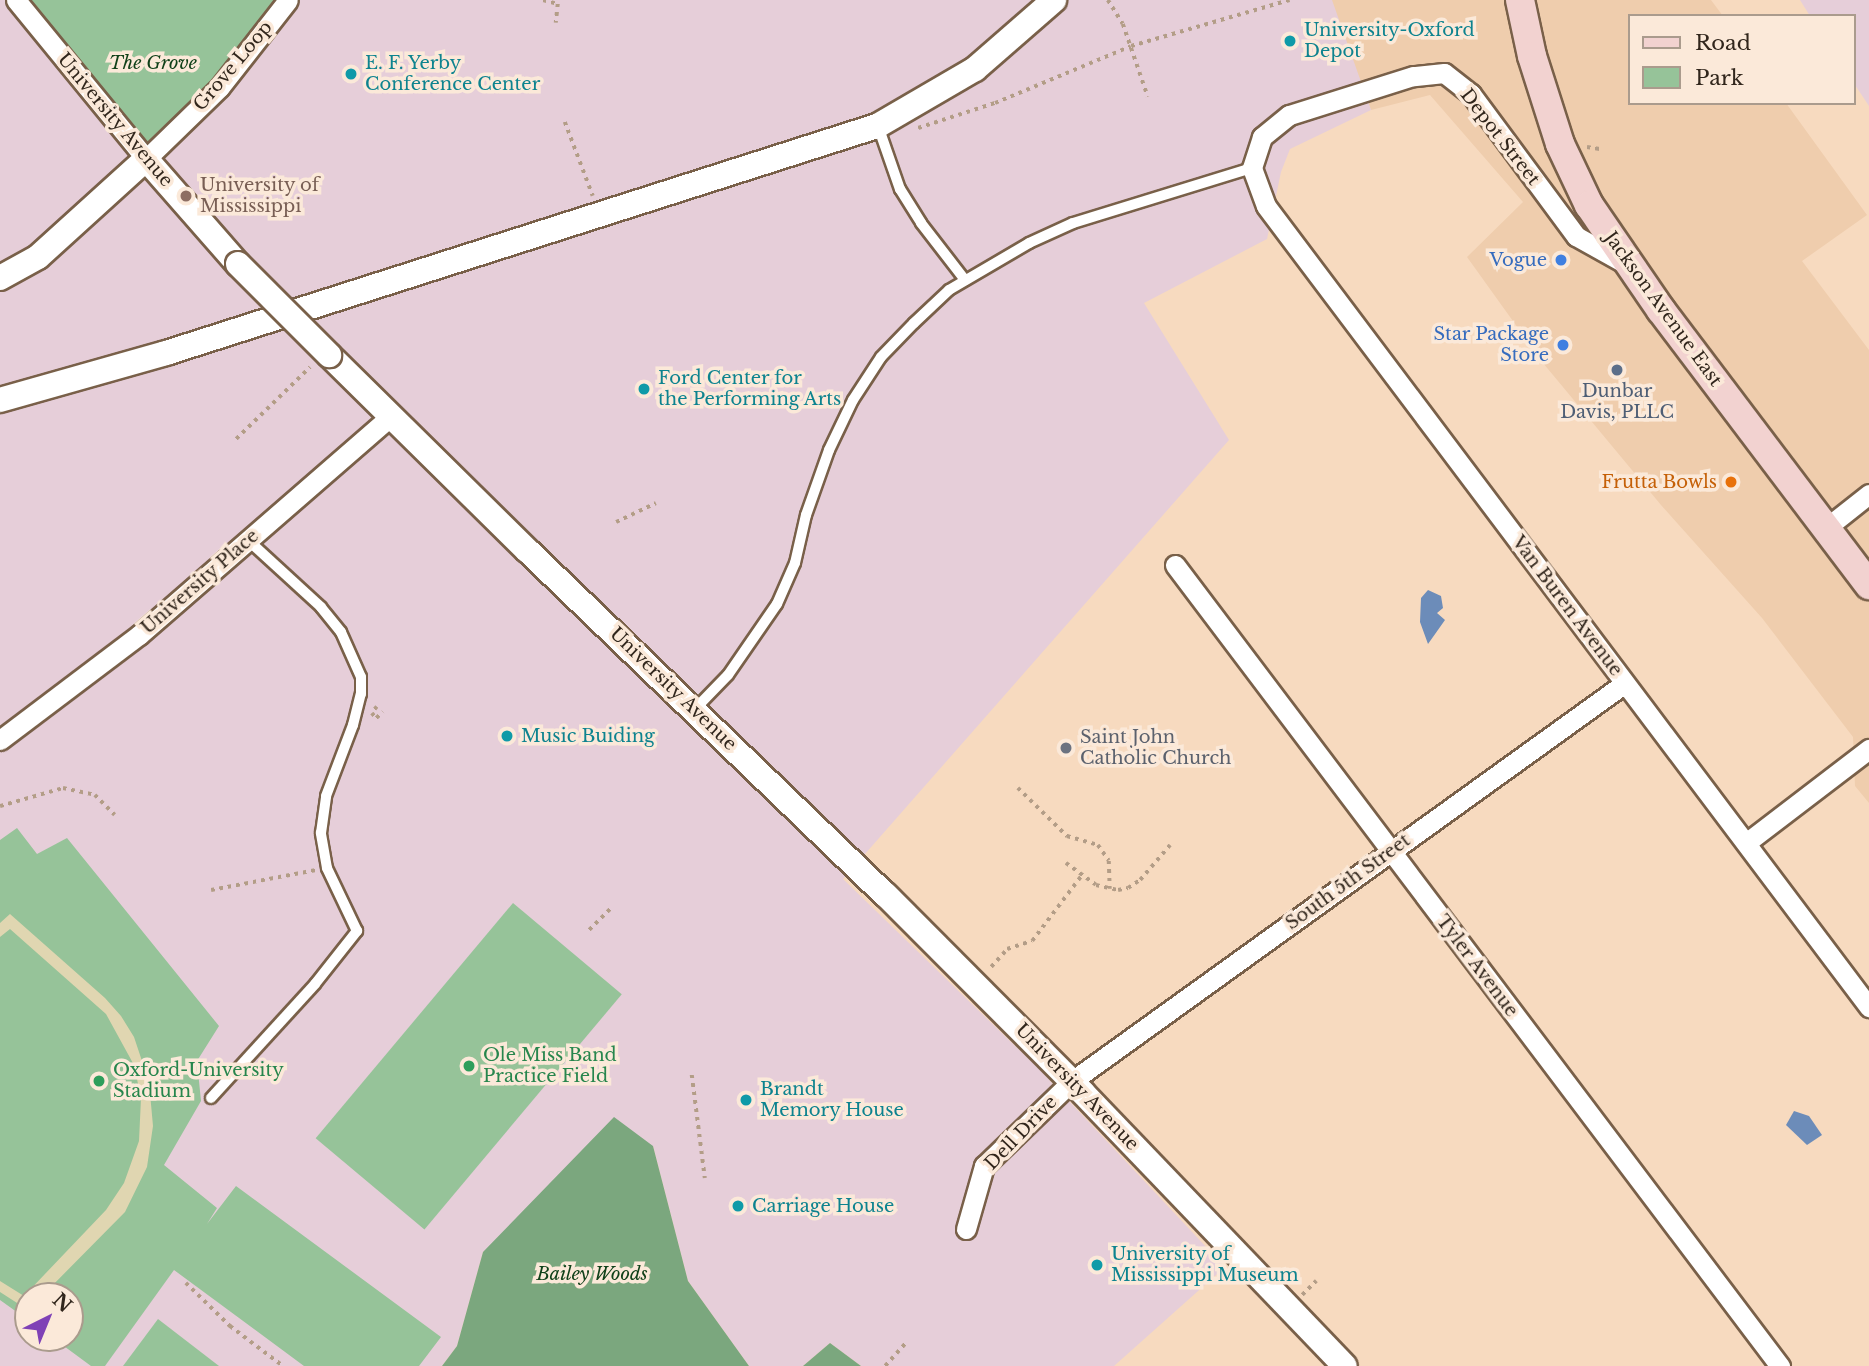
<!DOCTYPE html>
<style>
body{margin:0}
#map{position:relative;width:1869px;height:1366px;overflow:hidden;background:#f7dabf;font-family:"Libre Baskerville",serif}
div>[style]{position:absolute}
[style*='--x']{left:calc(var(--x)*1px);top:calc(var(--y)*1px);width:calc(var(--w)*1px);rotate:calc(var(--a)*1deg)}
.built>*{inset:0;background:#efcdad}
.education>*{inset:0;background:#e6ced9}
.green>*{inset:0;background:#96c399;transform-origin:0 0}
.forest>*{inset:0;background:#7ba77e}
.sand>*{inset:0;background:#e0d6b1}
.water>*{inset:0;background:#6c8cb9}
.path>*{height:3.5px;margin-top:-1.75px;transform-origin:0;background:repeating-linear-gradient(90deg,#b39d87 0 3.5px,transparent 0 8.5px)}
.roads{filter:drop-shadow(2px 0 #796049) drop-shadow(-2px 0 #796049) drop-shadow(0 2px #796049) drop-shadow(0 -2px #796049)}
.service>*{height:10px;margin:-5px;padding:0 5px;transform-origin:5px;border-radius:5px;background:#fff}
.minor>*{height:19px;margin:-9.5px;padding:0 9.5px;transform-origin:9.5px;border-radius:9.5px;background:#fff}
.tertiary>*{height:24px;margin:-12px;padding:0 12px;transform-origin:12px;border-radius:12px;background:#fff}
.secondary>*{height:28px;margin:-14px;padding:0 14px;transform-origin:14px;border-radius:14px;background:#f2d2d0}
.bridges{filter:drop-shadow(2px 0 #796049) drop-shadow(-2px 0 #796049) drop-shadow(0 2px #796049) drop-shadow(0 -2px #796049)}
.tertiary-bridge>*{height:24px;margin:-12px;padding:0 12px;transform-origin:12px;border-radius:12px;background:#fff}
.dots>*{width:19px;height:19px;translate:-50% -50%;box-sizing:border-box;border:4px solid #fbe9d9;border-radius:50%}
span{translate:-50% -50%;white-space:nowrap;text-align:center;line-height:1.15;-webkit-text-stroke:7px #fbe9d9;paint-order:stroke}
.culture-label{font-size:18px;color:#0d838f}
.left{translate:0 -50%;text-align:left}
.park-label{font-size:18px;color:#104119;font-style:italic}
.street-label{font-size:18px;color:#31261c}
.education-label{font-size:18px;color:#785e54}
.shop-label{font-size:18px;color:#366cbe}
.right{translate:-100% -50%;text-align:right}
.service-label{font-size:18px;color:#4e5e75}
.food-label{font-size:18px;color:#c56008}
.worship-label{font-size:18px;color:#5b616d}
.leisure-label{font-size:18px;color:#27864d}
.legend{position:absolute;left:1628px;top:14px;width:228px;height:91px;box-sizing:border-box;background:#fbe9d9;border:2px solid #aa9b8d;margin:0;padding:9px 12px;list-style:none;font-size:21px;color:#31261c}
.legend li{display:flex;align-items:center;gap:14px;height:35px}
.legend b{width:35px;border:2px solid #aa9b8d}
.north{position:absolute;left:14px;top:1282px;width:70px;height:70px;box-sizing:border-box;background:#fbe9d9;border:2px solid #aa9b8d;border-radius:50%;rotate:43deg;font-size:19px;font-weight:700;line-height:28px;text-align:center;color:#31261c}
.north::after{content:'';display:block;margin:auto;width:24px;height:32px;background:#7f41b6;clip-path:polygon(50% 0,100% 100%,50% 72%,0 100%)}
</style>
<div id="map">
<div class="built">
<i style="clip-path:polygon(1330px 0,1711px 0,1723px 16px,1629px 16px,1629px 103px,1786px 103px,1867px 215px,1802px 261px,1869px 350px,1869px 803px,1855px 786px,1853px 737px,1762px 618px,1661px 505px,1543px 363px,1467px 257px,1523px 202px,1430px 95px,1371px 110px)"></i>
</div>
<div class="education">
<i style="clip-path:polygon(evenodd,0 0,1332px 0,1371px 110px,1290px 149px,1281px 172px,1267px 239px,1144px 303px,1229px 440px,843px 879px,1040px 1070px,1225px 1267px,1114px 1366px,861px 1366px,830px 1343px,803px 1366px,749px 1366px,688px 1281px,653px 1146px,483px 1252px,457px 1346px,442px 1366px,0 1366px,0 0,28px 1296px,70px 1296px,70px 1338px,28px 1338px,28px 1296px)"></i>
<i style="clip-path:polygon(1800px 0,1869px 0,1869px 106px,1853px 82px,1853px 16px,1810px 16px)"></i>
</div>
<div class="green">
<i style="clip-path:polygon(16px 0,288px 0,146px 159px)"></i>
<i style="clip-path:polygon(17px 828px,37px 854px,67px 838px,219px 1026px,197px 1061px,201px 1101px,164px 1165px,217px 1208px,207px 1224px,236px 1186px,441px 1337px,419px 1366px,304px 1366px,174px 1270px,105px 1366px,91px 1366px,53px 1338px,70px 1338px,70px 1296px,28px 1296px,28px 1320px,0 1300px,0 840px)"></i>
<i style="left:513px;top:903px;width:142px;height:307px;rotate:40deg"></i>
<i style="clip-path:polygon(158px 1319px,219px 1366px,123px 1366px)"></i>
</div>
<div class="forest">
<i style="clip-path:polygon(614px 1117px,653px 1146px,688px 1281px,749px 1366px,442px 1366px,457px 1346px,483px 1252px)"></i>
<i style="clip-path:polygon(830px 1343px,861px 1366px,803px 1366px)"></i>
</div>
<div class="sand">
<i style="clip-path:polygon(10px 914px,105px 998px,121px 1016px,134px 1037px,149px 1082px,153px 1126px,147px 1167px,125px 1212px,42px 1296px,28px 1296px,28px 1310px,0 1292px,0 1281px,24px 1296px,106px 1210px,124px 1183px,139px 1141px,141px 1098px,134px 1065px,106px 1014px,10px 929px,0 937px,0 923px)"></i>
</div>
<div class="water">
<i style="clip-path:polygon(1428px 590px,1441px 596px,1443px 608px,1437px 613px,1445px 620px,1428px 644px,1420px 622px,1421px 598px)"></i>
<i style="clip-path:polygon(1794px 1111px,1809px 1116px,1822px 1135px,1807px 1145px,1786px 1125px)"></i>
</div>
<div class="path">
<i style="--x:543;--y:0;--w:16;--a:15"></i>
<i style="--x:558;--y:4;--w:19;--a:96"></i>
<i style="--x:1108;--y:0;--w:28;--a:58"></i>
<i style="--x:1123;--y:24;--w:77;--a:71.1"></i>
<i style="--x:565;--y:122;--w:79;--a:69.3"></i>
<i style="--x:918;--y:128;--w:81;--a:-18"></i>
<i style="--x:995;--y:103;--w:147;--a:-22.7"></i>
<i style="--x:1131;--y:46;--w:165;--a:-16.2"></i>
<i style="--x:1587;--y:147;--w:13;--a:9"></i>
<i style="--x:236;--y:439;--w:103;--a:-44.2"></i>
<i style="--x:616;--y:522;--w:44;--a:-25.4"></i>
<i style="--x:377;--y:707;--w:8;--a:130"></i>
<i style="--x:372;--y:713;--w:6;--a:51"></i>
<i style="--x:376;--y:718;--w:9;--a:-41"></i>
<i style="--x:1018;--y:788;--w:69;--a:44.4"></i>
<i style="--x:1067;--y:836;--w:32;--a:16"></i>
<i style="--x:1098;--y:845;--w:19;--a:55"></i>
<i style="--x:1109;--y:861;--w:28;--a:88"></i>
<i style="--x:0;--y:806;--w:66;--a:-15.9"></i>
<i style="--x:63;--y:788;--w:33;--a:12"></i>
<i style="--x:95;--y:795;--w:28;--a:45"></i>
<i style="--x:1066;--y:863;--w:37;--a:36"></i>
<i style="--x:1096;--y:885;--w:23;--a:13"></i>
<i style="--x:1118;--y:890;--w:10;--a:-11"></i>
<i style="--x:1128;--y:888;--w:14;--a:-34"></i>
<i style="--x:1140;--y:880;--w:46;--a:-49.4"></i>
<i style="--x:211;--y:890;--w:107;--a:-10.8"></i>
<i style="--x:589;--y:930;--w:33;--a:-45"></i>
<i style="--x:991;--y:967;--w:24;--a:-48"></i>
<i style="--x:1007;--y:949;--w:26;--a:-18"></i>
<i style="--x:1032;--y:941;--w:83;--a:-52.9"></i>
<i style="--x:692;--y:1075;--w:104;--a:82.8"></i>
<i style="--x:186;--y:1283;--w:62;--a:44.3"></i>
<i style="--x:230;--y:1326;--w:66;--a:37"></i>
<i style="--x:1302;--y:1295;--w:20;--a:-45"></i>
<i style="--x:885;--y:1366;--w:30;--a:-48"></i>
</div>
<div class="roads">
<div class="service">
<i style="--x:878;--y:126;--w:67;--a:70.8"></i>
<i style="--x:900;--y:189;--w:40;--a:58"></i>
<i style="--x:921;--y:223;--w:72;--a:52.3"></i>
<i style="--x:695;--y:709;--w:47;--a:-45.9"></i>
<i style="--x:728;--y:675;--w:86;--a:-55.4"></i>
<i style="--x:777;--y:604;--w:45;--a:-66.3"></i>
<i style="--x:795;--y:563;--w:49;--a:-77.1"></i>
<i style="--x:806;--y:515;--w:69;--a:-70.5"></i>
<i style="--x:829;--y:450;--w:55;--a:-64.4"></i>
<i style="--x:853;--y:400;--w:51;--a:-56.9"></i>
<i style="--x:881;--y:357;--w:47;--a:-45.9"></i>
<i style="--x:914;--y:323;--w:48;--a:-43.3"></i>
<i style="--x:949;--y:290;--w:93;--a:-30.4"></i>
<i style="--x:1029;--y:243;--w:48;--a:-24.4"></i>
<i style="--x:1073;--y:223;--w:187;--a:-17.1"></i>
<i style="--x:211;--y:1098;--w:154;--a:-47.6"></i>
<i style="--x:315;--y:984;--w:68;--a:-51.6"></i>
<i style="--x:357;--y:931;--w:70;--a:-115.5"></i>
<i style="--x:327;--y:868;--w:36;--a:-100"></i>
<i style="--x:321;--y:833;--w:37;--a:-82"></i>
<i style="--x:326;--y:796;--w:76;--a:-69.2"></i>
<i style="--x:353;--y:725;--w:32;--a:-76"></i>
<i style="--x:361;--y:694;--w:17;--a:-90"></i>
<i style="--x:361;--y:677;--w:49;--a:-114"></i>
<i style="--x:341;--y:632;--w:32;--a:-129"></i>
<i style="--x:321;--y:607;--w:99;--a:-137.5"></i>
</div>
<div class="minor">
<i style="--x:16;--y:0;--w:205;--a:50.7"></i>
<i style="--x:146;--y:159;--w:103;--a:-44.2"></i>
<i style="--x:220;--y:87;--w:110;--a:-52"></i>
<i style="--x:1626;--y:264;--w:57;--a:-150.8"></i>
<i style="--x:1576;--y:236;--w:177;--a:-126.5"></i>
<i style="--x:1471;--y:94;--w:34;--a:-142"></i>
<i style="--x:1444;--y:73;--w:31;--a:174"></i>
<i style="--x:1413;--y:76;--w:130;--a:162.5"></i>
<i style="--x:1289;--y:115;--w:35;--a:141"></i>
<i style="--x:1262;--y:137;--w:33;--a:108"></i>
<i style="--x:1252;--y:168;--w:40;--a:69.8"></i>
<i style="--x:1266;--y:206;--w:1003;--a:53.03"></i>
<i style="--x:1826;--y:528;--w:55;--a:-38.3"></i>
<i style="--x:1175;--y:565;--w:1004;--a:52.94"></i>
<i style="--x:0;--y:740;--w:174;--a:-37.1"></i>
<i style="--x:139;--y:635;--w:335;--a:-41"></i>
<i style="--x:1746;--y:843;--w:155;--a:-37.4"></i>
<i style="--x:966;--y:1229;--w:66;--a:-74.1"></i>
<i style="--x:984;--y:1166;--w:122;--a:-44"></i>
<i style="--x:1072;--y:1081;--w:681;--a:-35.74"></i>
</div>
<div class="tertiary">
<i style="--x:0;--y:278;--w:43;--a:-28.9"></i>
<i style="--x:38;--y:257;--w:146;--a:-42.2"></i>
<i style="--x:146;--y:159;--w:140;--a:48.8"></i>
<i style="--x:329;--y:355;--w:279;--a:44.6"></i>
<i style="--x:528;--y:551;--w:496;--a:43.9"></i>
<i style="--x:886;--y:895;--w:279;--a:45.1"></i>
<i style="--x:1083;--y:1093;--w:378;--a:46.2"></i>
<i style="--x:0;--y:400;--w:173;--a:-15.8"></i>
<i style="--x:166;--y:353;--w:746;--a:-17.71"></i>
<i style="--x:877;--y:126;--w:113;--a:-30.2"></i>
<i style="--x:975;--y:69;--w:105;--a:-41.1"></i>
</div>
<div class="secondary">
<i style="--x:1520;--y:0;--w:57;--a:77.9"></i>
<i style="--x:1532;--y:56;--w:92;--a:72.3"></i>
<i style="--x:1560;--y:144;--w:68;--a:64.6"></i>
<i style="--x:1589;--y:205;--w:127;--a:55.6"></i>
<i style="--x:1661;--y:310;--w:345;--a:52.9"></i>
</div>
</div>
<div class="bridges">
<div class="tertiary-bridge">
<i style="--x:238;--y:264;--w:129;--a:45"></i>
</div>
</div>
<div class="dots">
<i style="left:1290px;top:41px;background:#0f9aa8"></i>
<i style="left:351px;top:74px;background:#0f9aa8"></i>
<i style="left:186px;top:196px;background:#8d6e63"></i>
<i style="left:1561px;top:260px;background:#3f7fe0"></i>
<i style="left:1563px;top:345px;background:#3f7fe0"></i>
<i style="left:1617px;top:370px;background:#5c6f8a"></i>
<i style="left:644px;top:389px;background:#0f9aa8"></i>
<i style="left:1731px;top:482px;background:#e8710a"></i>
<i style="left:507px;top:736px;background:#0f9aa8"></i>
<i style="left:1066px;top:748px;background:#6b7280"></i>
<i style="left:469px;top:1066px;background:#2e9e5b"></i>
<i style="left:99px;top:1081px;background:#2e9e5b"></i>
<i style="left:746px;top:1100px;background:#0f9aa8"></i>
<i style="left:738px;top:1206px;background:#0f9aa8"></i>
<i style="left:1097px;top:1265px;background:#0f9aa8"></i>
</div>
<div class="culture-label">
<span class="left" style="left:1304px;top:41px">University-Oxford<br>Depot</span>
<span class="left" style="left:365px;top:74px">E. F. Yerby<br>Conference Center</span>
<span class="left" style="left:658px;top:389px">Ford Center for<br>the Performing Arts</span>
<span class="left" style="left:521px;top:736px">Music Buiding</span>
<span class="left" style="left:760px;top:1100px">Brandt<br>Memory House</span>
<span class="left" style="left:752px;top:1206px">Carriage House</span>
<span class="left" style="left:1111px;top:1265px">University of<br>Mississippi Museum</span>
</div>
<div class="park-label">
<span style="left:153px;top:63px">The Grove</span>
<span style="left:592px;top:1274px">Bailey Woods</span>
</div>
<div class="street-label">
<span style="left:233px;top:66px;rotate:-50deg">Grove Loop</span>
<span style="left:115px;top:120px;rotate:50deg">University Avenue</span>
<span style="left:1500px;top:137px;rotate:52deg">Depot Street</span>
<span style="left:1663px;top:309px;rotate:54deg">Jackson Avenue East</span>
<span style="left:200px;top:582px;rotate:-41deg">University Place</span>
<span style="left:1567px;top:606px;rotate:53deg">Van Buren Avenue</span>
<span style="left:673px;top:689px;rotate:44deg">University Avenue</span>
<span style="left:1348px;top:882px;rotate:-36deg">South 5th Street</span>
<span style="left:1477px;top:966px;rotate:53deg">Tyler Avenue</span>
<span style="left:1077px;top:1087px;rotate:46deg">University Avenue</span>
<span style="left:1021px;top:1133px;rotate:-46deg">Dell Drive</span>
</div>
<div class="education-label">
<span class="left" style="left:200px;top:196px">University of<br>Mississippi</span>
</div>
<div class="shop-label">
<span class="right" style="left:1547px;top:260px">Vogue</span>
<span class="right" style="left:1549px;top:345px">Star Package<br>Store</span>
</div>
<div class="service-label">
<span style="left:1617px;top:402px">Dunbar<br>Davis, PLLC</span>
</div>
<div class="food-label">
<span class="right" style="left:1717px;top:482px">Frutta Bowls</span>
</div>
<div class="worship-label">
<span class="left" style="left:1080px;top:748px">Saint John<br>Catholic Church</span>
</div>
<div class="leisure-label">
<span class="left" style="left:483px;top:1066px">Ole Miss Band<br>Practice Field</span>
<span class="left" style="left:113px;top:1081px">Oxford-University<br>Stadium</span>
</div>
<ul class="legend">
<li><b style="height:9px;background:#f2d2d0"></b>Road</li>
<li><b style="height:19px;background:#96c399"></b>Park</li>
</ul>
<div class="north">N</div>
</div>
